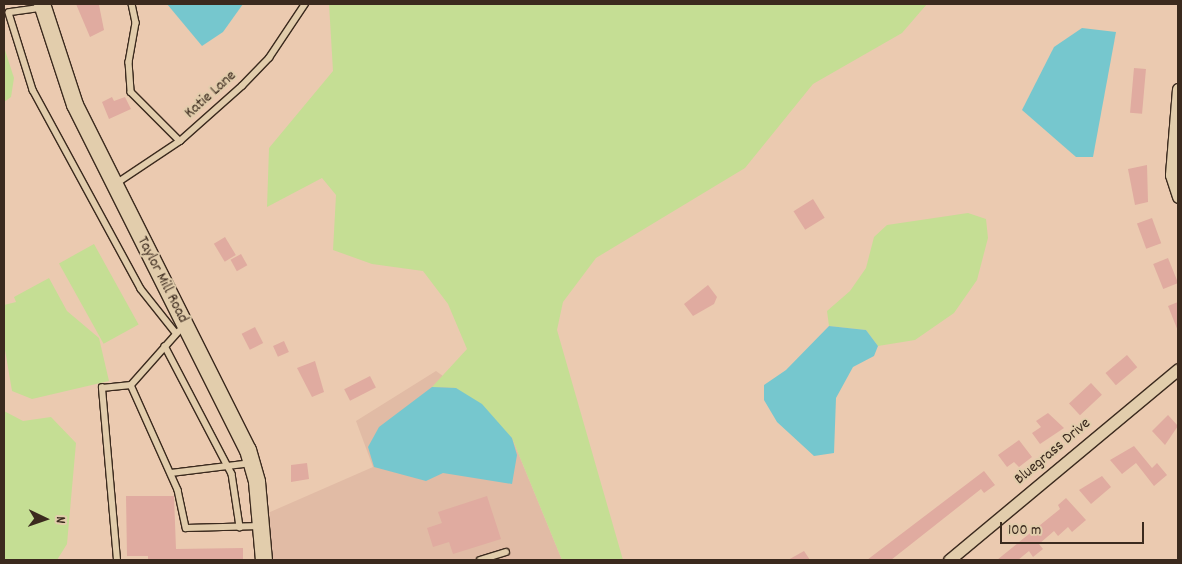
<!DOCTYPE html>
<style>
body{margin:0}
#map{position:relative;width:1182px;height:564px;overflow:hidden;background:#ebcab0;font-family:Dekko,sans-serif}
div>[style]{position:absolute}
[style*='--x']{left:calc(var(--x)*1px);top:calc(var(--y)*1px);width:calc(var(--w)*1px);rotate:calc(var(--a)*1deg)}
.built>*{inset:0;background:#e1bba5}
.green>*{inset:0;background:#c5de94;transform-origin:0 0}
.water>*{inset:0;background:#76c7ce}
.building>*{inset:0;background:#e0aba0;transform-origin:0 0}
.roads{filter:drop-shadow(1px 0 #3b2a1e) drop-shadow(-1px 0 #3b2a1e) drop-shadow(0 1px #3b2a1e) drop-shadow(0 -1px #3b2a1e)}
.lane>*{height:5.5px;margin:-2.75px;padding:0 2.75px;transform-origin:2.75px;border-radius:2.75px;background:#e2cdac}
.street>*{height:11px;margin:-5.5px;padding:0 5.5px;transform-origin:5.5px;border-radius:5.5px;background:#e2cdac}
.secondary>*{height:16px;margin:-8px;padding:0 8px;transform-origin:8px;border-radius:8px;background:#e2cdac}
span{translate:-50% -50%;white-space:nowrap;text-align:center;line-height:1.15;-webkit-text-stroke:4px #e2cdac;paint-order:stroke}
.street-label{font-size:16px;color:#3b2a1e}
.frame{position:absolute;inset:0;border:5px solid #3b2a1e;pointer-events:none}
.north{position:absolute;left:20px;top:494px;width:50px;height:50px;-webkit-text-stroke:4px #e2cdac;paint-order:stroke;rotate:93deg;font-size:14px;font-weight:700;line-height:20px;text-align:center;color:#3b2a1e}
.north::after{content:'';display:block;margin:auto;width:18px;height:22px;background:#3b2a1e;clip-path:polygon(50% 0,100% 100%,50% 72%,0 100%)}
.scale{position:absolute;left:1000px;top:522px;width:144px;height:22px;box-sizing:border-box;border:2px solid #3b2a1e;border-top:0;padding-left:6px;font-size:15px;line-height:18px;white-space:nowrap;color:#3b2a1e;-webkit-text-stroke:4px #e2cdac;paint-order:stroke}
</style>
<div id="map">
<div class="built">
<i style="clip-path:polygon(436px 371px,482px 404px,512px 438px,562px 560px,264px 560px,261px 516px,373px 467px,356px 421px)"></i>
</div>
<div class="green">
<i style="clip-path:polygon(329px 4px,927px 4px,902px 33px,813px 84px,745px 168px,596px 258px,563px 302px,557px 330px,623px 560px,562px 560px,512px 438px,456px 388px,432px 387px,467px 349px,448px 304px,423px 271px,372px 264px,333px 250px,336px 195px,322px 178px,267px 207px,269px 148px,333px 71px)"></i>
<i style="clip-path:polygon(4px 47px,14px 78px,11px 97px,4px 102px)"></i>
<i style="clip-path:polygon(968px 213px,986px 219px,988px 238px,977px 280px,954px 313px,915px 340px,878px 346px,866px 330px,829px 326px,827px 311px,850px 291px,866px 268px,874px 237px,887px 225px)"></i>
<i style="left:94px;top:244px;width:92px;height:40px;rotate:61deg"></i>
<i style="clip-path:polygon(49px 278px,67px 311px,99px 338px,109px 381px,32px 399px,12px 391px,4px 344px,4px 305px,16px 302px,14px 297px)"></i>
<i style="clip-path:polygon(4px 411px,23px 421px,51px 417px,76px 443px,67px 544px,57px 560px,4px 560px)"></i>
</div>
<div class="water">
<i style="clip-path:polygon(167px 4px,243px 4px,223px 32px,202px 46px)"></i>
<i style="clip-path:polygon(1082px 28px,1116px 32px,1093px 157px,1076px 157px,1022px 110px,1054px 47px)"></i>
<i style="clip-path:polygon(829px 326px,866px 330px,878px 346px,874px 356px,853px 367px,836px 398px,834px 453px,814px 456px,777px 422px,764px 400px,764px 385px,786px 370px)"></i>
<i style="clip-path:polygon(432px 387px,456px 388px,482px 404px,512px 438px,517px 455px,512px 484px,443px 473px,426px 481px,374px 467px,368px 447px,379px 427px)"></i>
</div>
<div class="building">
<i style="clip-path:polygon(76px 4px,99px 5px,104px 30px,90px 37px)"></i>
<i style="left:1134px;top:68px;width:12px;height:45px;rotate:5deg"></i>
<i style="clip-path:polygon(112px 97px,114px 101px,125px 97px,131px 109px,109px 119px,102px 102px)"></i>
<i style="clip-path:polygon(1147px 165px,1148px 202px,1135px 205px,1128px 169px)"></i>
<i style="left:813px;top:199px;width:22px;height:23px;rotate:58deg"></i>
<i style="left:1152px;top:218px;width:27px;height:16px;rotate:70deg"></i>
<i style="left:225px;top:237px;width:21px;height:13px;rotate:59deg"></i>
<i style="left:241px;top:254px;width:13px;height:12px;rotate:61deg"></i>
<i style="left:1168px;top:258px;width:27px;height:16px;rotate:68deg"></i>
<i style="clip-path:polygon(708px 285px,717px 297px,714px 304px,693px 316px,684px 304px)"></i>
<i style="clip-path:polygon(1178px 302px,1178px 331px,1168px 306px)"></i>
<i style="left:255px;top:327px;width:18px;height:15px;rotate:63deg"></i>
<i style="left:284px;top:341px;width:12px;height:12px;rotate:66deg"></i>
<i style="left:1127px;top:355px;width:16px;height:28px;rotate:50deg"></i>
<i style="clip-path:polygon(315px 361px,324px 392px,312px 397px,297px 368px)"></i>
<i style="left:370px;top:376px;width:13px;height:29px;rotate:63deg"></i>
<i style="left:1091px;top:383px;width:16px;height:30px;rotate:47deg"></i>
<i style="clip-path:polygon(1048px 413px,1064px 428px,1040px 444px,1032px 433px,1041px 427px,1036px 421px)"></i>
<i style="clip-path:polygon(1168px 415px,1178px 426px,1165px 445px,1152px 431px)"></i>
<i style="clip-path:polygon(1019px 440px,1032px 457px,1019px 467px,1014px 462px,1007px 467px,998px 455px)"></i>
<i style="clip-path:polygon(1134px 446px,1152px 468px,1157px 463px,1167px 475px,1154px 486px,1136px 463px,1122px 474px,1110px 460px)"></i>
<i style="clip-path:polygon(307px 463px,309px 479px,291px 482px,291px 465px)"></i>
<i style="clip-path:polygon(984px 471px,995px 485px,984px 493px,981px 489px,891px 560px,867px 560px)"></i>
<i style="clip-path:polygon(1102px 476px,1111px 487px,1091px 504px,1079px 490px)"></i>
<i style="clip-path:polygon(126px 496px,174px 496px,176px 549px,243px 548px,243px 560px,148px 560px,148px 556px,127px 556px)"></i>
<i style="clip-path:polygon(487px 496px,501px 539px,453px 554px,449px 542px,433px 547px,427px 528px,442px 523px,438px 512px)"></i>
<i style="clip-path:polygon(1066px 498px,1086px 520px,1072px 532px,1068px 527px,1058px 536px,1054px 531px,1039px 544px,1043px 549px,1033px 557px,1029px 551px,1018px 560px,997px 560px,1060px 509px,1058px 505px)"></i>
<i style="clip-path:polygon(804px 551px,810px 560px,788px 560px)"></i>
</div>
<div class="roads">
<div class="lane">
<i style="--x:132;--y:4;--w:19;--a:78"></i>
<i style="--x:136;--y:23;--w:40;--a:100"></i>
<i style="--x:129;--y:62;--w:30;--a:86"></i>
<i style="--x:131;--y:92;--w:69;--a:45"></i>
<i style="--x:43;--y:8;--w:34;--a:172"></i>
<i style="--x:9;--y:13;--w:81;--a:72.7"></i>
<i style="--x:33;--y:90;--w:226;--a:61.5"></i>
<i style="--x:141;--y:289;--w:56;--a:51.5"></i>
<i style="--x:117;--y:183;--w:76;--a:-33.7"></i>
<i style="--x:180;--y:141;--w:83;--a:-41.6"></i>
<i style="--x:242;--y:86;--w:39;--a:-46"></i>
<i style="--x:269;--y:58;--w:65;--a:-56.3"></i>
<i style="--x:165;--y:346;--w:144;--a:62.4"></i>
<i style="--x:232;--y:474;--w:54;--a:81.4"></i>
<i style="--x:131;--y:385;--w:115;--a:65.9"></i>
<i style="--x:178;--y:490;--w:39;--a:78"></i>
<i style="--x:186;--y:528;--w:74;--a:-1.5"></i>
<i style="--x:171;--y:473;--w:81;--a:-7.1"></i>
<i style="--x:117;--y:560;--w:173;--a:-95"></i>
<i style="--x:102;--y:388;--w:29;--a:-6"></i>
<i style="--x:131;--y:385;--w:71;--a:-48.4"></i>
<i style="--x:480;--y:560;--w:27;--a:-17"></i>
</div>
<div class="street">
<i style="--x:1178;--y:89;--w:86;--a:94.7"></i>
<i style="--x:1171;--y:175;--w:23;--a:72"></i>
<i style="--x:949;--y:560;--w:298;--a:-39.8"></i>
</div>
<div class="secondary">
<i style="--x:42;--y:4;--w:106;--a:71.9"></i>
<i style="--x:75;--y:105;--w:386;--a:63.4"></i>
<i style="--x:248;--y:450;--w:33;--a:74"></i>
<i style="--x:257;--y:482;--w:78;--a:84.9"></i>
</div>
</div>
<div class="street-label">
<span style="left:211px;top:95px;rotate:-42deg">Katie Lane</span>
<span style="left:162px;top:280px;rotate:63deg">Taylor Mill Road</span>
<span style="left:1053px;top:452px;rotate:-40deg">Bluegrass Drive</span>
</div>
<div class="frame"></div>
<div class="north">N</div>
<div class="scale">100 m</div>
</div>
